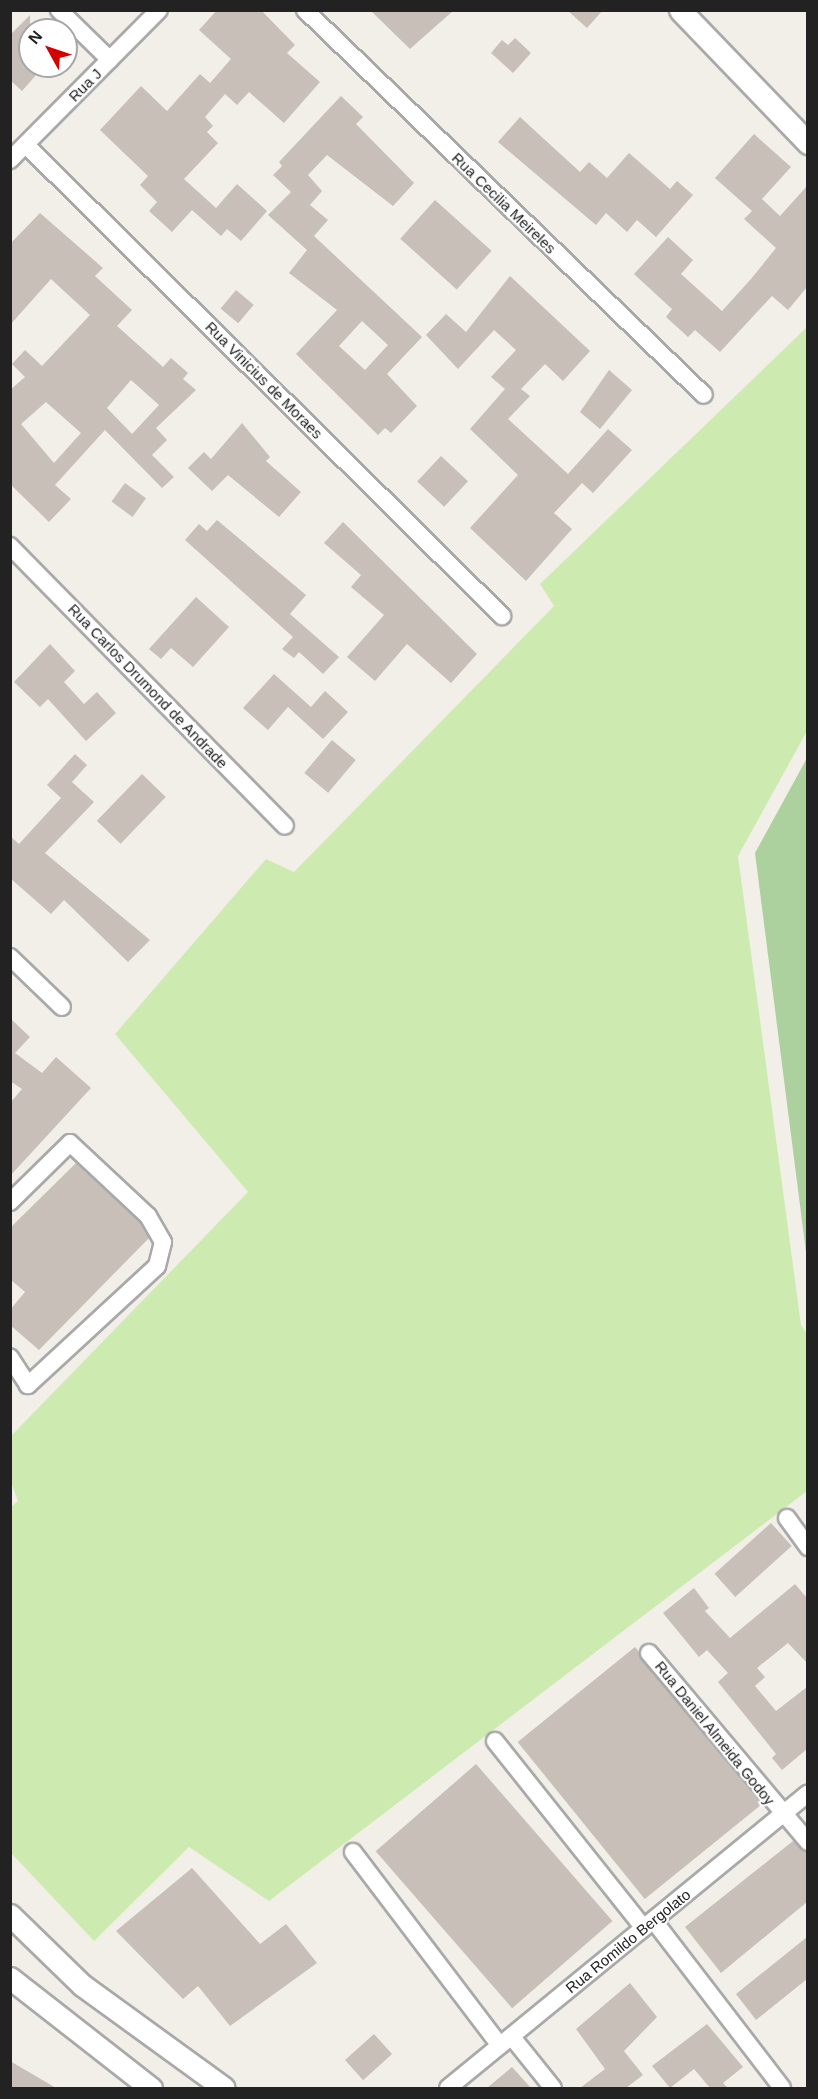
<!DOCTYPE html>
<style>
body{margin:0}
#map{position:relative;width:818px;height:2099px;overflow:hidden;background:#f2efe9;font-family:Helvetica,sans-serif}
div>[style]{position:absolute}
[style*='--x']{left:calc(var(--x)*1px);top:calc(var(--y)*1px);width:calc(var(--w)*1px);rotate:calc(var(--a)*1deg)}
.grass>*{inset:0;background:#cdebb0}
.forest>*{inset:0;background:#add19e}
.building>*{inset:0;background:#c7bfb8;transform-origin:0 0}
.roads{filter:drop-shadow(2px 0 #a9a9a9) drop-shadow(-2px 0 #a9a9a9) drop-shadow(0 2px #a9a9a9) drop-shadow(0 -2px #a9a9a9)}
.minor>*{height:16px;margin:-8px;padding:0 8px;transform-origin:8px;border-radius:8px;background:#fff}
.tertiary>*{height:21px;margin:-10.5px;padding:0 10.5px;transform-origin:10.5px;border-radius:10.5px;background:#fff}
span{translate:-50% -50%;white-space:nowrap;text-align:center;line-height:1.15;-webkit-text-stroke:4.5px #fff;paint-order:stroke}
.street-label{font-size:15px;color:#222}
.frame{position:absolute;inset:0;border:12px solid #222;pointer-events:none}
.north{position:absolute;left:18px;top:18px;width:60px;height:60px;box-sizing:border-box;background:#fff;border:2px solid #a7a7a7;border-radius:50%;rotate:310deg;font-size:16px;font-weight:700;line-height:24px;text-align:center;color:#222}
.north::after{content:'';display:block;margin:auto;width:21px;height:27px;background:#d40000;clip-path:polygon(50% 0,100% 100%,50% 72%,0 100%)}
</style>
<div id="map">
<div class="grass">
<i style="clip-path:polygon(807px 327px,807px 731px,738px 856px,801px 1325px,807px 1334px,807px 1491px,269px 1901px,189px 1847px,94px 1941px,11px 1853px,10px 1508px,18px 1501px,11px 1482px,11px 1436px,248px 1192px,115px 1034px,266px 859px,294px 872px,554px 606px,540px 584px)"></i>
</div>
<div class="forest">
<i style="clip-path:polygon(807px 758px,807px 1260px,755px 853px)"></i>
</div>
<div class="building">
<i style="clip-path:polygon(217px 10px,261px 10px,295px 45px,287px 53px,320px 82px,284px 123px,249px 92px,237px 105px,225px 94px,205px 117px,213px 126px,207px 132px,218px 143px,184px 179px,216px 208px,237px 184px,267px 211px,241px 241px,227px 229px,221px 236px,192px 210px,172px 232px,149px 211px,157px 202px,140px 185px,148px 176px,100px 130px,141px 86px,167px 111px,200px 74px,210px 83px,231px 59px,199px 30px)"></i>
<i style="clip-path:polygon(370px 10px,454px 10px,410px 49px)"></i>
<i style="clip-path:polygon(567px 10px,603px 10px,587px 28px)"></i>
<i style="clip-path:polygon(30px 15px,30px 66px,44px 66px,22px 91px,10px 80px,10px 35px)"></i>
<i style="clip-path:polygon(515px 38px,531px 53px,513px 73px,491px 53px,502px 40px,508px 45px)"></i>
<i style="clip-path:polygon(evenodd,341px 96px,363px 117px,356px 124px,414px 183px,393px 206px,327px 155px,308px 175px,322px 191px,310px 205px,328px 220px,314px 236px,422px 337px,387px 374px,417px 406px,391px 433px,385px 428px,378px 435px,296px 354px,337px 310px,289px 273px,307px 250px,268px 215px,291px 192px,273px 175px,282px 166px,279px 162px,341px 96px,362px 321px,388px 345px,365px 370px,339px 346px,362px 321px)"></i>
<i style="clip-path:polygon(520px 117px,580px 172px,589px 162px,607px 178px,629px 153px,670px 189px,677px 181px,693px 195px,656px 237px,637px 220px,627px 232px,606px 213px,596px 225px,498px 142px)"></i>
<i style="clip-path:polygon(754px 134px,791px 167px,762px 199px,780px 216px,807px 186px,807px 287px,788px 310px,772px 296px,720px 352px,695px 330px,688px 337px,666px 317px,672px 309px,634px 274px,668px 237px,693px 260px,681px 274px,722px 311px,751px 279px,776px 248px,744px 219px,752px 211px,715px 178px)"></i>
<i style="left:435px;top:200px;width:76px;height:52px;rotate:42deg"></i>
<i style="clip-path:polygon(evenodd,40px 213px,103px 268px,95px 276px,132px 310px,117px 326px,163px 367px,171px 358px,188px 373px,183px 379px,196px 390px,156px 428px,167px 440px,152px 455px,174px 477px,162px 488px,105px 430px,55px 485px,71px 499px,49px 522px,10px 484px,10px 390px,25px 377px,12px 364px,25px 350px,42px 366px,90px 315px,51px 279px,10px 325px,10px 244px,40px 213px,131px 380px,159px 405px,132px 434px,107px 408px,131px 380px,40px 213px,46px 402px,81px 433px,54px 463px,21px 424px,46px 402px)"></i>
<i style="clip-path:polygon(510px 276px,590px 351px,563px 381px,545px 364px,521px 389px,530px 396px,508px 419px,568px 474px,608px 429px,632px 450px,593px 493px,582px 483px,554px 513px,572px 529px,526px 581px,470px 528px,518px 475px,470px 429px,505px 389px,491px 377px,516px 350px,494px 330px,458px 369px,426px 335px,446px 314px,466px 332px)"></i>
<i style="left:236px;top:290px;width:23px;height:24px;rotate:40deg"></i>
<i style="clip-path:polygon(609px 370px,632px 390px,600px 429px,580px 412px)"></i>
<i style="clip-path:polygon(242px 423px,270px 457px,266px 461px,301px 492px,279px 517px,228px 475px,212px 491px,188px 468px,204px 452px,211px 459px)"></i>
<i style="left:441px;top:456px;width:37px;height:35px;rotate:43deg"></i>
<i style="left:125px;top:483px;width:26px;height:23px;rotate:36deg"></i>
<i style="clip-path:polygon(217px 520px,306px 595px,290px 614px,339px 657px,323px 674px,299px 652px,294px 658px,282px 649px,293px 637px,185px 540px,199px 524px,207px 531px)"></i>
<i style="clip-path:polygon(343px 522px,477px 654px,451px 683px,407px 644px,375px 681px,347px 657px,384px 615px,351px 587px,361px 575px,324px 543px)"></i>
<i style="clip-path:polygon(196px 597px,229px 627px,193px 667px,171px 648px,161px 659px,149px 649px)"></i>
<i style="clip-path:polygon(50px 644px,75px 671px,64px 682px,84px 704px,97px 692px,116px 713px,86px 741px,48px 699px,40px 707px,14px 682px)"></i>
<i style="clip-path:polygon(274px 674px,311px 707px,325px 691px,348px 712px,323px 739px,288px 707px,268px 730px,243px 708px)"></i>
<i style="left:332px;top:740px;width:31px;height:43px;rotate:40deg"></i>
<i style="clip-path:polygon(75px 754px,87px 765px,72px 782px,94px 802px,45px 853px,150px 940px,128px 962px,64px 900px,51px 914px,10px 878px,10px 836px,19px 844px,61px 798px,47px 785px)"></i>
<i style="left:142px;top:774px;width:33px;height:65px;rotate:44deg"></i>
<i style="clip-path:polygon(10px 1018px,30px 1037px,15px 1053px,42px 1073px,56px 1057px,91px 1088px,10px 1176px,10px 1103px,22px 1089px,10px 1081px)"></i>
<i style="clip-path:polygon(76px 1163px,140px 1223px,149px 1238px,39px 1350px,10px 1325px,10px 1310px,25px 1292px,10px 1279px,10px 1228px)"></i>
<i style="left:771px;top:1523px;width:31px;height:76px;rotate:48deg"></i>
<i style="clip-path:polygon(795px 1584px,807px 1598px,807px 1663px,788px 1643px,757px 1668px,765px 1677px,755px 1686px,776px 1711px,807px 1687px,807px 1749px,782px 1770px,772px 1758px,776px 1754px,718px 1682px,728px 1673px,707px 1650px,699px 1657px,663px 1613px,694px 1588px,709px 1608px,705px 1611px,730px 1638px)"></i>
<i style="left:635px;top:1647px;width:202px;height:151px;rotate:51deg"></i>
<i style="left:476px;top:1764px;width:208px;height:133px;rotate:49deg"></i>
<i style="clip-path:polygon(793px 1841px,807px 1852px,807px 1902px,721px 1973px,685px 1927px)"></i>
<i style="clip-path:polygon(192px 1868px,260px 1944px,286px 1924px,317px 1963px,230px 2026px,198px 1986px,183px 1999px,116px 1931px)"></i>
<i style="clip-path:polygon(807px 1937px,807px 1979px,756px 2020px,736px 1994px)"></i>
<i style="clip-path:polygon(630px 1983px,657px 2017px,624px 2051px,643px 2075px,626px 2088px,580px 2088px,605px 2069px,576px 2029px)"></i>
<i style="clip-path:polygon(707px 2024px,743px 2067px,723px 2083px,728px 2088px,710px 2088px,694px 2069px,670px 2088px,652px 2066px)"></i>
<i style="left:374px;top:2034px;width:27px;height:39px;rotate:48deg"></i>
<i style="clip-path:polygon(10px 2061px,56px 2088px,10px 2088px)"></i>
<i style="clip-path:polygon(512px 2067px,531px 2088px,487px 2088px)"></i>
</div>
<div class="roads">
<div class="minor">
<i style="--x:59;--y:10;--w:71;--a:44.4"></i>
<i style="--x:305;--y:10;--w:554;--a:43.98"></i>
<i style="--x:26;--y:145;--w:670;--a:44.7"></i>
<i style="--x:10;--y:160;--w:211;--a:-45.2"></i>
<i style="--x:10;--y:546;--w:392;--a:45.5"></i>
<i style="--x:10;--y:957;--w:72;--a:43.9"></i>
<i style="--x:10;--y:1202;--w:84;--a:-44.5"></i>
<i style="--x:70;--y:1143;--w:107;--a:43.1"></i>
<i style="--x:148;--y:1216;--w:30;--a:60"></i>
<i style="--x:163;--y:1242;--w:25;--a:104"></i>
<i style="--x:157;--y:1266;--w:176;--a:137.3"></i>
<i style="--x:28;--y:1385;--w:33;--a:-123"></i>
<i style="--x:787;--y:1518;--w:36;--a:54"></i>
<i style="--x:649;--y:1653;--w:247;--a:49.9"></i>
<i style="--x:495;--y:1741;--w:239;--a:51.5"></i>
<i style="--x:353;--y:1852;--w:243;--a:52.8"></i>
<i style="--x:654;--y:1921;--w:210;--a:52.5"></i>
<i style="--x:512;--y:2037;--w:65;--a:51.2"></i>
<i style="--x:448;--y:2088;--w:465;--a:-39.3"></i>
</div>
<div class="tertiary">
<i style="--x:680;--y:10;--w:185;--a:46.1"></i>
<i style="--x:10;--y:1915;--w:100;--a:44.2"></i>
<i style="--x:82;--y:1985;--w:175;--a:36"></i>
<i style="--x:10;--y:1978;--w:179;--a:38"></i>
</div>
</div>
<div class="street-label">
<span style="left:85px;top:85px;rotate:-45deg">Rua J</span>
<span style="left:504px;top:203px;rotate:44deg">Rua Cecilia Meireles</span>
<span style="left:264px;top:380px;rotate:45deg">Rua Vinicius de Moraes</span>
<span style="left:148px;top:686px;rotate:46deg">Rua Carlos Drumond de Andrade</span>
<span style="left:715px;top:1733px;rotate:51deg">Rua Daniel Almeida Godoy</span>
<span style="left:628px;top:1941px;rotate:-39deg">Rua Romildo Bergolato</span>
</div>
<div class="frame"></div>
<div class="north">N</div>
</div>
